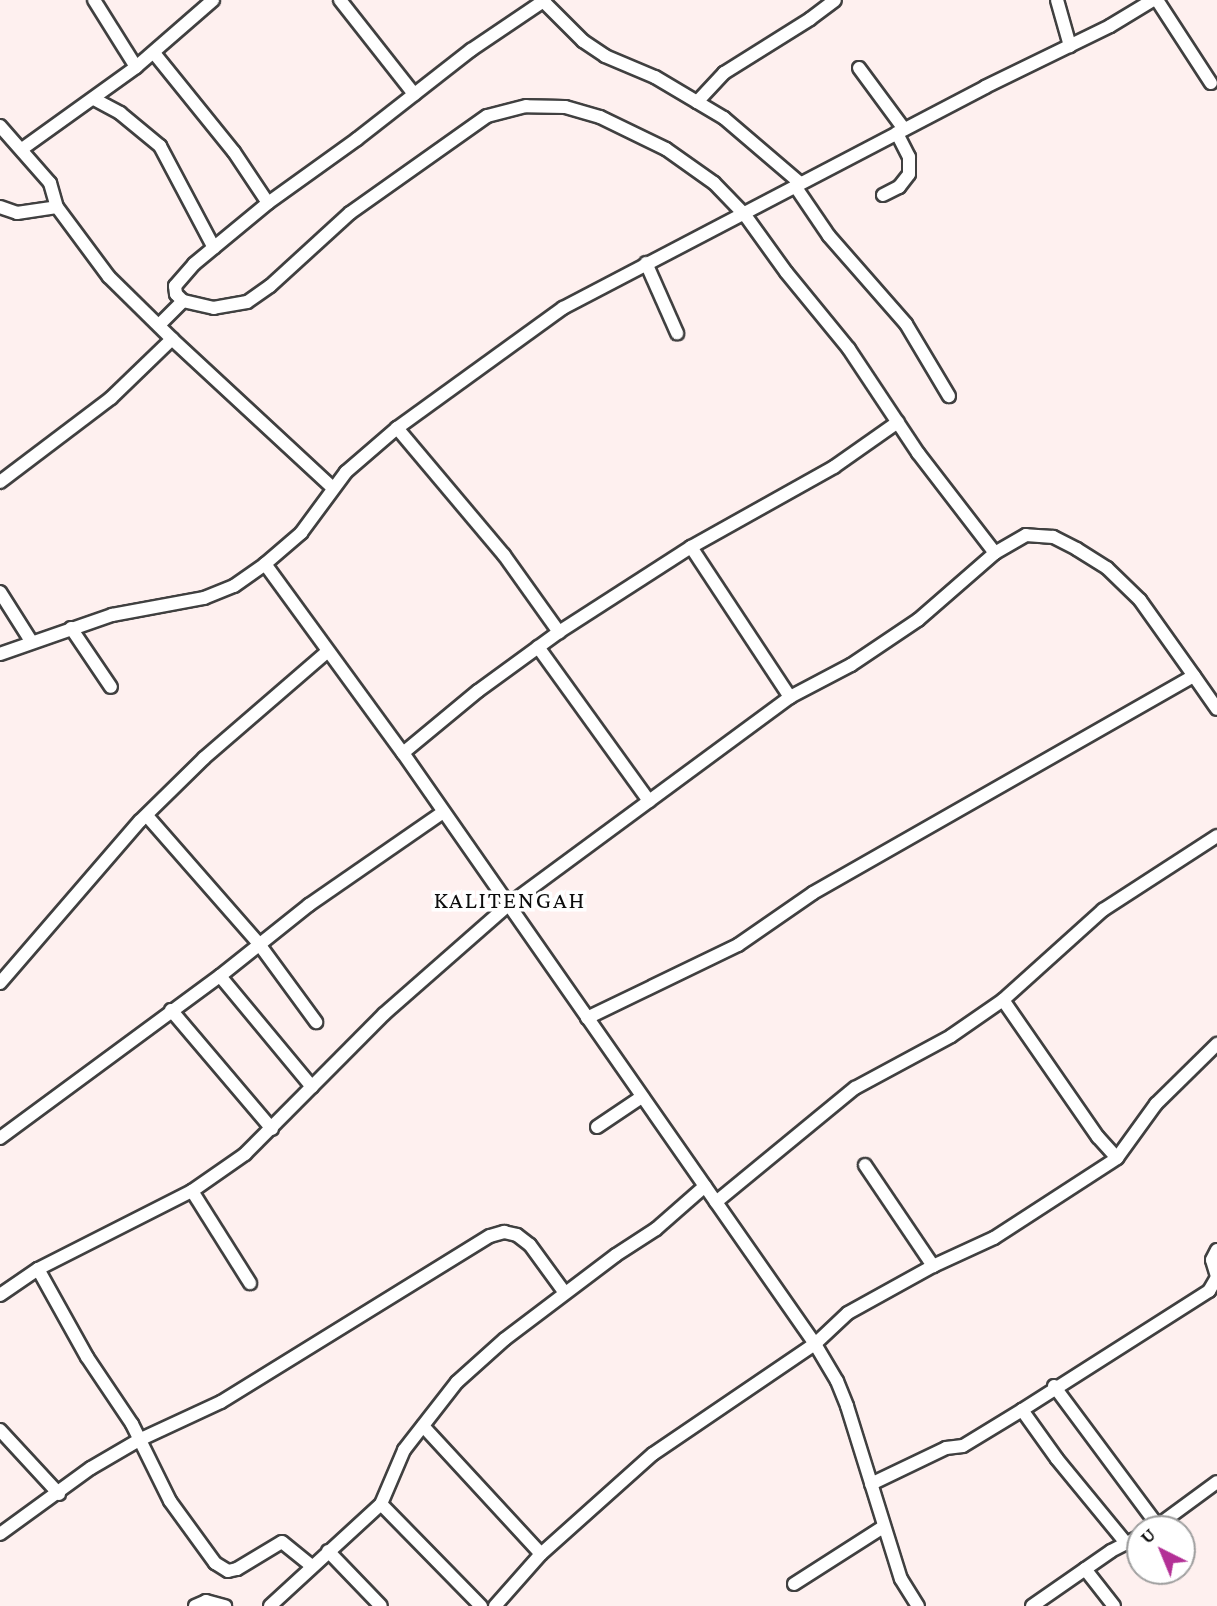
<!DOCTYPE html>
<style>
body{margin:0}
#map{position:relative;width:1217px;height:1606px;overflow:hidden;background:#fef0ef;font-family:"Crimson Pro",serif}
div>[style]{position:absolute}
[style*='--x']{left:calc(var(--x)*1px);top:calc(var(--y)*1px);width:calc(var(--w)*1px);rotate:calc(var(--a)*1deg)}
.roads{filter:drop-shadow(2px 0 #404040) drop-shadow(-2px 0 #404040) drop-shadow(0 2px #404040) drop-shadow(0 -2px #404040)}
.minor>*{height:12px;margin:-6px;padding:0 6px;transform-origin:6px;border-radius:6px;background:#fff}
span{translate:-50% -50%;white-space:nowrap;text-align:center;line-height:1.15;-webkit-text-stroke:7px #fff;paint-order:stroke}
.quarter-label{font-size:24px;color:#0d0d0d;letter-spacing:2px}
.north{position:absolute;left:1126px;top:1515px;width:70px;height:70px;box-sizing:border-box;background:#fff;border:2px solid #9e9e9e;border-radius:50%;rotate:317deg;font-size:19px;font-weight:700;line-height:28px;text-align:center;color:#0d0d0d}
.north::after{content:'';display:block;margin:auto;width:24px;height:32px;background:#b33096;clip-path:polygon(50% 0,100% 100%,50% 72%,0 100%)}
</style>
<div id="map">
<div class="roads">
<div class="minor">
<i style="--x:94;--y:0;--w:79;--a:57.9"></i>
<i style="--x:340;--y:0;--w:120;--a:51.8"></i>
<i style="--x:1057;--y:0;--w:48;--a:74.2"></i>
<i style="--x:1157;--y:0;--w:99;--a:57"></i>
<i style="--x:543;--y:1;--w:57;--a:45"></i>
<i style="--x:583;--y:41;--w:27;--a:34"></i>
<i style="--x:605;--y:56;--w:54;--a:22.8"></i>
<i style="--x:655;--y:77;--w:80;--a:30.7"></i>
<i style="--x:724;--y:118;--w:100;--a:40.5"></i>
<i style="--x:154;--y:53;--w:127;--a:51.1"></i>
<i style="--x:234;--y:152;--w:61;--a:56.3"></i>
<i style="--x:859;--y:68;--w:76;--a:53.6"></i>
<i style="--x:94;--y:99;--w:30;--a:28"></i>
<i style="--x:120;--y:113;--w:52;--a:39.5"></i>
<i style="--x:160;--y:146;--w:115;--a:62.1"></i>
<i style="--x:697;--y:102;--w:40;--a:-47"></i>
<i style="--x:724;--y:73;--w:102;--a:-32.1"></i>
<i style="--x:810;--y:19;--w:31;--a:-37"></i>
<i style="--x:0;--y:126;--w:76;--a:48.7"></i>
<i style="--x:50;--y:183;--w:25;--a:74"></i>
<i style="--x:57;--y:207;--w:87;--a:53.4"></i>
<i style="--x:109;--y:277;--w:88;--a:44.5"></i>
<i style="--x:172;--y:339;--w:219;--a:42.8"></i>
<i style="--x:22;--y:149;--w:140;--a:-35.7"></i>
<i style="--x:136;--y:67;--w:102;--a:-41"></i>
<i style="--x:795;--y:186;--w:60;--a:55.8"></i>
<i style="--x:829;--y:236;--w:117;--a:48.8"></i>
<i style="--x:906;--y:324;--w:84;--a:59.2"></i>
<i style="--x:883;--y:195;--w:18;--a:-27"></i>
<i style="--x:899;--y:187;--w:16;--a:-52"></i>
<i style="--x:909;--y:174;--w:17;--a:-90"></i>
<i style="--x:909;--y:157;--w:27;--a:-117"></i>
<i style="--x:0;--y:207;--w:18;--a:19"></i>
<i style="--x:17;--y:213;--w:40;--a:-8.5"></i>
<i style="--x:646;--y:263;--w:77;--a:66.1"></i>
<i style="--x:159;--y:325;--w:34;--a:-45"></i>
<i style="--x:397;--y:428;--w:166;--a:49.9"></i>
<i style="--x:504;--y:555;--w:95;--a:54.5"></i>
<i style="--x:0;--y:482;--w:139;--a:-37.1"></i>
<i style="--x:111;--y:398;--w:85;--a:-44"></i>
<i style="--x:691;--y:547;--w:180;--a:56.6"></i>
<i style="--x:265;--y:564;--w:234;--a:53.9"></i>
<i style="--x:403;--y:753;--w:720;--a:55.12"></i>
<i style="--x:815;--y:1344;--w:43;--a:59.3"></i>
<i style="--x:837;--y:1381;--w:27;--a:68"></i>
<i style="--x:847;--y:1406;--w:181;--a:72.7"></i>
<i style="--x:901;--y:1579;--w:32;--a:58"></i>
<i style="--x:0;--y:592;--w:58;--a:57.7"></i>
<i style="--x:71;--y:628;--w:71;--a:55.9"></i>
<i style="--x:538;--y:647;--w:190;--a:54.2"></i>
<i style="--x:0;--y:654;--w:119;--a:-19.2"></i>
<i style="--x:112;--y:615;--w:94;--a:-10.5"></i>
<i style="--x:204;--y:598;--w:32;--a:-22"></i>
<i style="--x:234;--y:586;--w:38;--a:-35"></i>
<i style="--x:265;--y:564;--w:48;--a:-40.7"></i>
<i style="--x:301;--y:533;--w:76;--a:-53.6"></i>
<i style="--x:346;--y:472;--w:67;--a:-40.8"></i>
<i style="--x:397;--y:428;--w:205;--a:-35.9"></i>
<i style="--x:563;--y:308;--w:476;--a:-27.6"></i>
<i style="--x:985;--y:87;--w:139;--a:-26"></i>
<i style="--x:1110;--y:26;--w:50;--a:-31.2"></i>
<i style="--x:1194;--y:676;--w:40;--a:55.1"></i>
<i style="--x:403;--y:753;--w:97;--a:-39.6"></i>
<i style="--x:478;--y:691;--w:100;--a:-36.1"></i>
<i style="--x:559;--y:632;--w:157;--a:-32.8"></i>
<i style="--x:691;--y:547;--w:164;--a:-29.2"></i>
<i style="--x:834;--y:467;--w:78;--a:-35.1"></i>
<i style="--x:148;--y:817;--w:169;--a:48.8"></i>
<i style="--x:259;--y:944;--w:97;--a:53.8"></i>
<i style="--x:220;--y:976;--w:144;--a:50.3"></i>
<i style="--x:0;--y:983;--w:214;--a:-49.2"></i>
<i style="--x:140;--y:821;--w:90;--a:-44.5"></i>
<i style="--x:204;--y:758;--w:162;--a:-40.8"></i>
<i style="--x:1003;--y:1000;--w:167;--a:55.3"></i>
<i style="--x:1098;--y:1137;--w:28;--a:48"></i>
<i style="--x:171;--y:1010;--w:156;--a:49.7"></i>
<i style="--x:587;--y:1018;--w:168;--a:-25.8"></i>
<i style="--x:738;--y:945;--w:91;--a:-34.7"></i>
<i style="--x:813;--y:893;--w:438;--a:-29.7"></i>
<i style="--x:1194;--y:676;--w:93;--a:-125.4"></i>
<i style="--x:1140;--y:600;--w:46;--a:-135.9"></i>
<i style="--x:1107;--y:568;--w:36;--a:-148"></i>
<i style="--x:1077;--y:549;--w:27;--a:-153"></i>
<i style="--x:1053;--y:537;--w:27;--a:-176"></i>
<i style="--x:1026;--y:535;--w:36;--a:150"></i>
<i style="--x:597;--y:1127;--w:52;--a:-34"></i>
<i style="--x:0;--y:1138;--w:273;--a:-36.4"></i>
<i style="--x:220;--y:976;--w:114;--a:-38.6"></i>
<i style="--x:309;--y:905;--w:162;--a:-34.7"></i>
<i style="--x:865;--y:1165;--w:122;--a:56"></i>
<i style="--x:192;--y:1191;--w:109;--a:57.8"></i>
<i style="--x:716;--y:1202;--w:180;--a:-39.4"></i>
<i style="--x:855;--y:1088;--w:109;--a:-28.4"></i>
<i style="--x:951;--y:1036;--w:63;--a:-34.7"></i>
<i style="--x:1003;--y:1000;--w:135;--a:-42"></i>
<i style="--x:1103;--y:910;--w:136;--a:-33"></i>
<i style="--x:1217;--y:1250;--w:11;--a:117"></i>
<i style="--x:1212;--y:1260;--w:17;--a:73"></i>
<i style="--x:38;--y:1269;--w:101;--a:60.9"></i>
<i style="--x:87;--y:1357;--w:81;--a:56.1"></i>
<i style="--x:132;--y:1424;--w:86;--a:63.7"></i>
<i style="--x:170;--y:1501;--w:77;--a:54"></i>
<i style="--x:215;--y:1563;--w:15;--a:32"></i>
<i style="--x:228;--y:1571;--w:9;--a:-13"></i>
<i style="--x:237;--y:1569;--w:52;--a:-31"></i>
<i style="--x:282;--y:1542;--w:38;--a:39"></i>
<i style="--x:0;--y:1295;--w:46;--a:-34.4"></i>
<i style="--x:38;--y:1269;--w:173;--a:-26.9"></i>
<i style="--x:192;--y:1191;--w:65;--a:-34.9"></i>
<i style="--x:245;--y:1154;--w:197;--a:-45.2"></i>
<i style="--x:384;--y:1014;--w:165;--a:-41.3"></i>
<i style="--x:508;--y:905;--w:350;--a:-36.4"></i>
<i style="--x:790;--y:697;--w:69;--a:-27.7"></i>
<i style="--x:851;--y:665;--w:81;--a:-33.9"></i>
<i style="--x:918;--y:620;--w:102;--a:-41"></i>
<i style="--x:995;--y:553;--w:126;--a:-127.6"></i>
<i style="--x:918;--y:453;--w:125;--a:-123.6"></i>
<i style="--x:849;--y:349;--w:99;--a:-129.3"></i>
<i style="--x:786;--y:272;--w:70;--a:-125.7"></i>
<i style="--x:745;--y:215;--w:45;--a:-134.1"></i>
<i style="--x:714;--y:183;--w:59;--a:-144.7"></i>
<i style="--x:666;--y:149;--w:73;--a:-154.1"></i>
<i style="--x:600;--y:117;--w:36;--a:-164"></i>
<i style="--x:565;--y:107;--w:39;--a:-179"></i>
<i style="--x:526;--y:106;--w:40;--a:165.6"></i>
<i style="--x:487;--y:116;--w:168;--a:144.7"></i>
<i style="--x:350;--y:213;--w:108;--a:137.6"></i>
<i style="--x:270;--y:286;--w:28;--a:145"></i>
<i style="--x:247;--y:302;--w:34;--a:170"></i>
<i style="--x:214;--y:308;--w:32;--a:-167"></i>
<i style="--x:183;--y:301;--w:10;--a:-135"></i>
<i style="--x:176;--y:294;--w:8;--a:-97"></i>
<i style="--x:175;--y:286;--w:29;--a:-49"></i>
<i style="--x:194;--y:264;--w:96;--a:-39.5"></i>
<i style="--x:268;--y:203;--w:110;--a:-35.7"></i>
<i style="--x:357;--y:139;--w:145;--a:-38"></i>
<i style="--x:471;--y:50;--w:89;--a:-34"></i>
<i style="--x:1054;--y:1386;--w:174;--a:53.4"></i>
<i style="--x:1022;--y:1410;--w:222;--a:-32.5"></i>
<i style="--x:1209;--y:1291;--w:16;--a:-60"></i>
<i style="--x:423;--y:1426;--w:174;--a:47.3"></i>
<i style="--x:0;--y:1430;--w:87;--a:47.3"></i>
<i style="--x:871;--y:1484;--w:83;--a:-25.6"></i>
<i style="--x:946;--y:1448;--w:17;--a:-7"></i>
<i style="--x:963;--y:1446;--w:69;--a:-31.4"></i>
<i style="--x:1022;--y:1410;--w:60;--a:54.5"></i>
<i style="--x:1057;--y:1459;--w:109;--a:50.6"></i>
<i style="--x:381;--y:1504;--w:143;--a:45.6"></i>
<i style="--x:1153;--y:1529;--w:79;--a:-36.3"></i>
<i style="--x:0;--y:1534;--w:112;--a:-36"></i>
<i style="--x:91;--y:1468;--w:56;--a:-30.3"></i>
<i style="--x:139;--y:1440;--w:90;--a:-24.9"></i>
<i style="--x:221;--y:1402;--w:316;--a:-31.7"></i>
<i style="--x:490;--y:1236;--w:15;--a:-16"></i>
<i style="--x:504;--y:1232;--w:13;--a:13"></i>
<i style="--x:517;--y:1235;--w:16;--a:38"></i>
<i style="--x:530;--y:1245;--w:59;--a:53.9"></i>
<i style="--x:328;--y:1551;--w:76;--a:46.1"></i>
<i style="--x:1085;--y:1569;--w:47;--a:51.9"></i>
<i style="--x:794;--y:1584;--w:106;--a:-32.6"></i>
<i style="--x:195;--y:1606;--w:12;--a:-24"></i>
<i style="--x:206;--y:1601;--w:20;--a:15"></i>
<i style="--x:270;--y:1606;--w:151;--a:-42.6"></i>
<i style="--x:381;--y:1504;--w:59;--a:-66.9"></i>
<i style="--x:404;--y:1450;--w:86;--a:-52.1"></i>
<i style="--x:457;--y:1382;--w:64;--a:-41.9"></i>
<i style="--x:505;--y:1339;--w:139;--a:-37.1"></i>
<i style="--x:616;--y:1255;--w:48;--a:-33"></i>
<i style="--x:656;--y:1229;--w:65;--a:-41.3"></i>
<i style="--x:495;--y:1606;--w:69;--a:-48.5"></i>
<i style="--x:541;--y:1554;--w:150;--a:-41.8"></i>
<i style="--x:653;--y:1454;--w:196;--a:-34.2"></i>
<i style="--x:815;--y:1344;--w:45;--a:-43.2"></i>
<i style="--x:848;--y:1313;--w:97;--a:-28.9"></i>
<i style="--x:933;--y:1266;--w:67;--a:-24.7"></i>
<i style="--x:994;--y:1238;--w:147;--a:-33"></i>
<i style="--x:1117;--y:1158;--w:67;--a:-54.2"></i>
<i style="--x:1156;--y:1104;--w:86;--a:-44.5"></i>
<i style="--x:1032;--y:1606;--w:96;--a:-34.8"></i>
<i style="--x:1111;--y:1551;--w:33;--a:-27"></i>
</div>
</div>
<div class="quarter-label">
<span style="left:510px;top:900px">KALITENGAH</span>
</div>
<div class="north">U</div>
</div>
